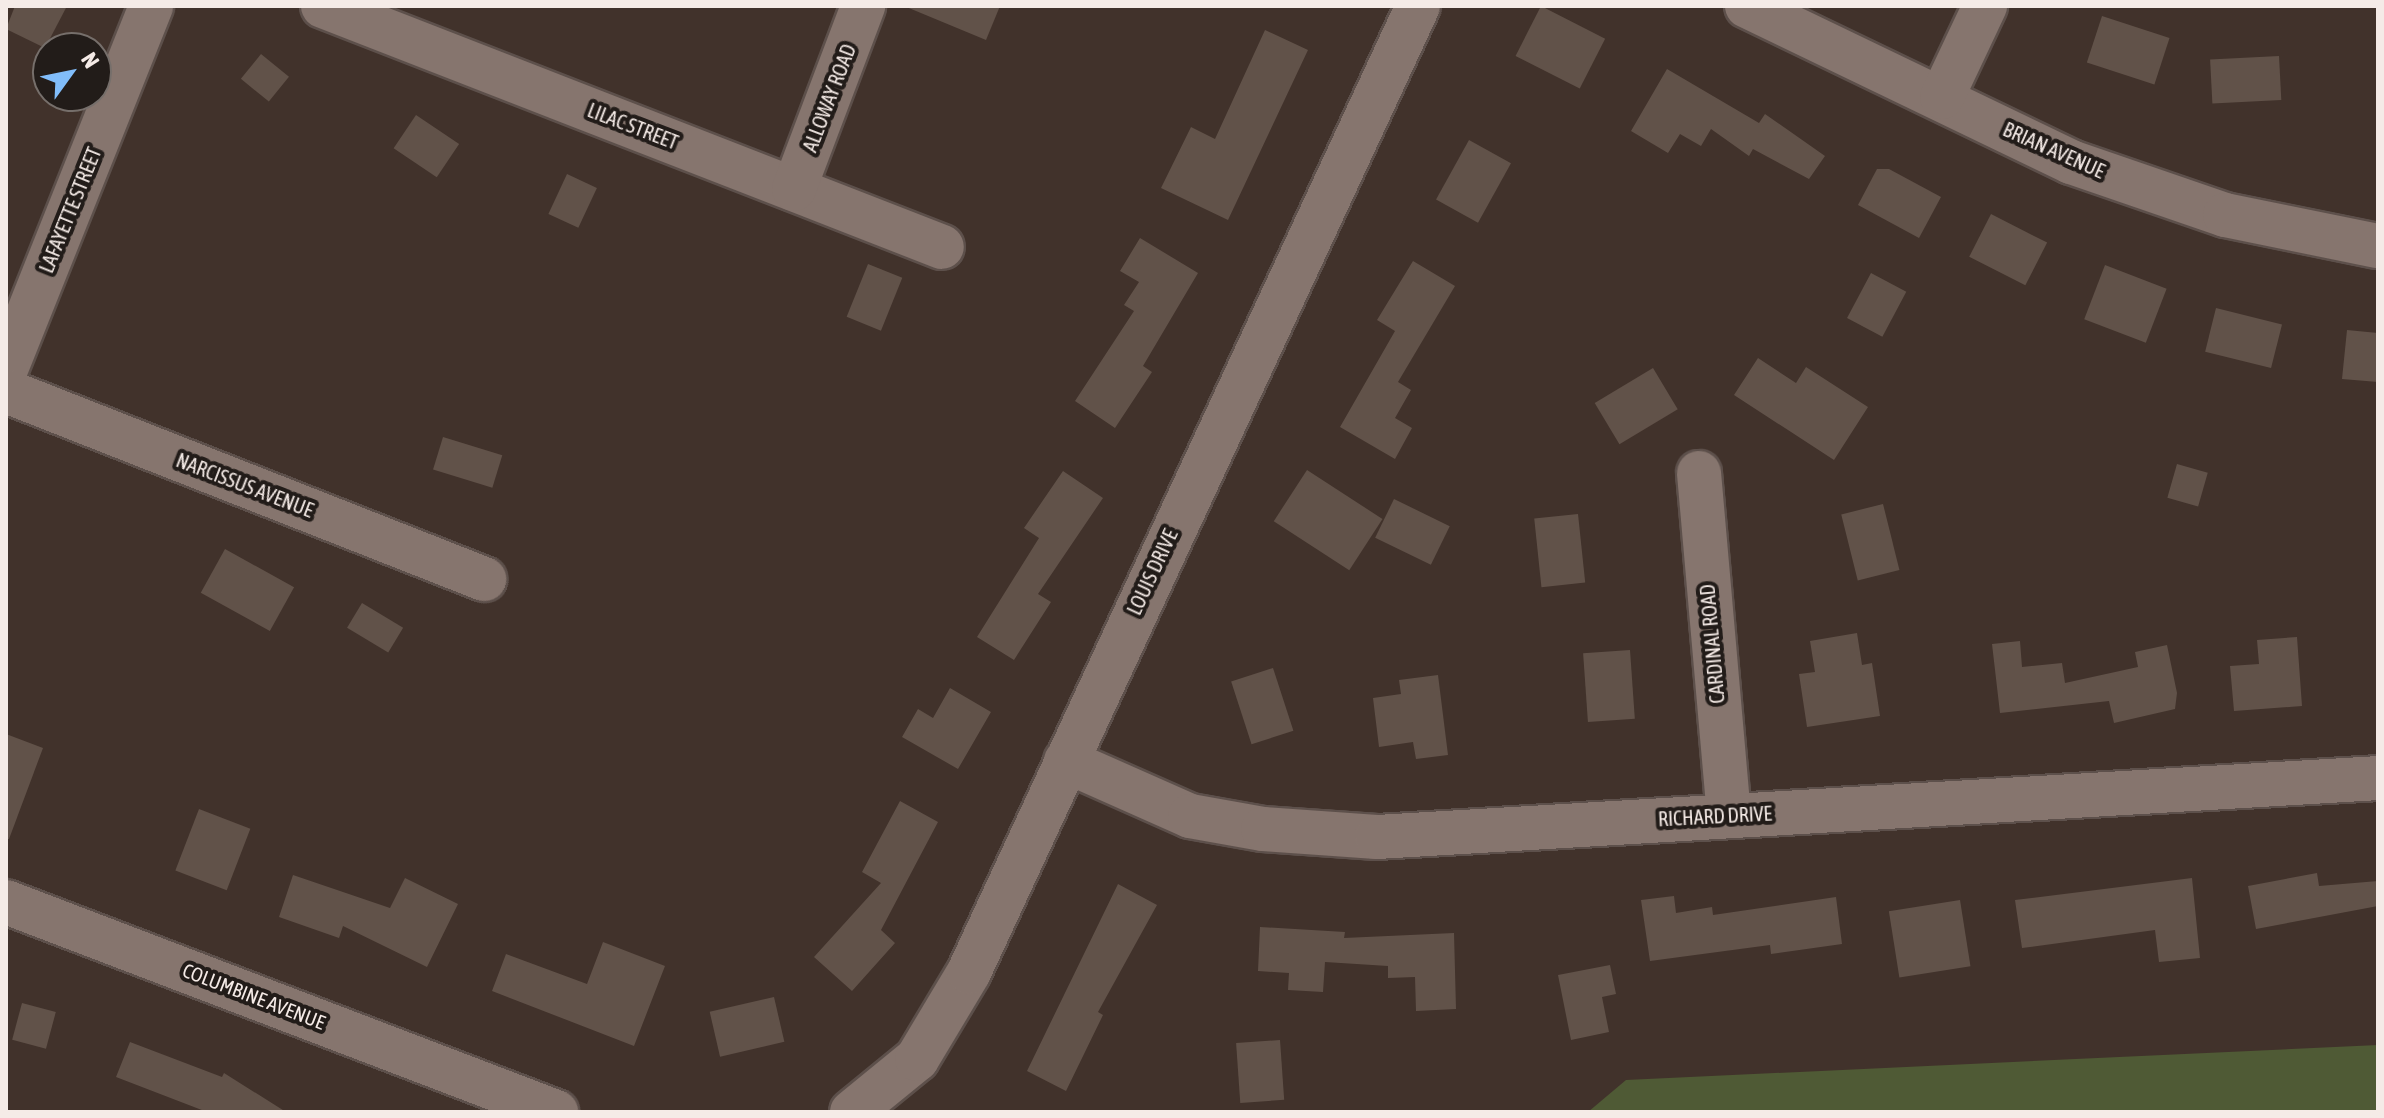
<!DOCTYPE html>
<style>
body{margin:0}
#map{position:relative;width:2384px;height:1118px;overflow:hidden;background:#41322b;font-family:"Asap Condensed",sans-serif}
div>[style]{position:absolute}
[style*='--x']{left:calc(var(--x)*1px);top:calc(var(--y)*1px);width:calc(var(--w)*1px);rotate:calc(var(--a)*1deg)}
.green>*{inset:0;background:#4f5a35}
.building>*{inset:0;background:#615249;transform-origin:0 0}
.roads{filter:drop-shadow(2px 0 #5d504b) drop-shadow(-2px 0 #5d504b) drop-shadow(0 2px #5d504b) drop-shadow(0 -2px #5d504b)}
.minor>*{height:44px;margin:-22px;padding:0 22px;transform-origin:22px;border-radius:22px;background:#86756e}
span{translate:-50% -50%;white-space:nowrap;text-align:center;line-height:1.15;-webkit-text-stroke:8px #221c19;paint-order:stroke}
.street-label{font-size:20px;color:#f5ebe7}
.frame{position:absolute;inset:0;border:8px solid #f5ebe7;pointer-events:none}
.north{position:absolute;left:32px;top:32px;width:80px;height:80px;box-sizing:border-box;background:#221c19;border:2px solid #766f6b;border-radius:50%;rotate:57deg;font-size:22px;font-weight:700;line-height:32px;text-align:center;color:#f5ebe7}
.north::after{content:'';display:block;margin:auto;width:28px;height:36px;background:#81bdfa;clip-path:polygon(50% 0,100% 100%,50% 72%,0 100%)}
</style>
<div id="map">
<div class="green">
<i style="clip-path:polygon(2378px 1045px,2378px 1112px,1588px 1112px,1626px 1080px)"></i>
</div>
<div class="building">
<i style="clip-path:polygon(15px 6px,67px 6px,45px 48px,6px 29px)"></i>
<i style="clip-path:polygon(904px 6px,1000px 6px,986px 40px)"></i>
<i style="left:1541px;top:6px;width:72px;height:56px;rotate:27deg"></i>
<i style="left:2102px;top:16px;width:71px;height:49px;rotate:18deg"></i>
<i style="clip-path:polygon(1265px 30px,1308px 50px,1228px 220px,1161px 188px,1191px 127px,1215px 139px)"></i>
<i style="left:261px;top:54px;width:36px;height:32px;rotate:39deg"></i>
<i style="left:2279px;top:56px;width:44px;height:69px;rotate:87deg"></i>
<i style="clip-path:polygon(1667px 69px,1759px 123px,1765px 114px,1825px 156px,1809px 179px,1753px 149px,1749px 156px,1711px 129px,1701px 146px,1680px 134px,1668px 153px,1631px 131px)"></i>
<i style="left:416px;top:115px;width:52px;height:40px;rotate:34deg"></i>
<i style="left:1469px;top:140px;width:48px;height:68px;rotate:29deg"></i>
<i style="clip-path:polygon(1877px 169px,1889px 169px,1941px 197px,1919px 238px,1858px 205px)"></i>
<i style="left:567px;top:174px;width:33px;height:44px;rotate:25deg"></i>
<i style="left:1991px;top:214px;width:63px;height:48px;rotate:27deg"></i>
<i style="clip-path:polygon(1140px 238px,1198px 273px,1143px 366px,1152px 372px,1115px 428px,1075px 401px,1134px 311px,1124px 305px,1139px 282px,1120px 271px)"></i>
<i style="clip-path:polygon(1413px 261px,1455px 286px,1398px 382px,1411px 390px,1395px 418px,1412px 428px,1395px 459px,1340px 427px,1395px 331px,1377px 320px)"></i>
<i style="left:868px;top:264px;width:37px;height:57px;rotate:22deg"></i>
<i style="left:2105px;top:265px;width:66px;height:58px;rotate:21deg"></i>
<i style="left:1871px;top:273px;width:40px;height:51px;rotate:28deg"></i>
<i style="left:2216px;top:308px;width:68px;height:45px;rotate:14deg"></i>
<i style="clip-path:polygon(2347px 330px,2378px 333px,2378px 382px,2342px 379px)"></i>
<i style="clip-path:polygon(1758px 358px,1796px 383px,1806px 367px,1868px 407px,1834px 460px,1734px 395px)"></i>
<i style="left:1653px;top:368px;width:48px;height:68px;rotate:59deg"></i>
<i style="left:443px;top:437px;width:62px;height:34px;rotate:17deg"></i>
<i style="left:2177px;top:464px;width:32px;height:35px;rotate:16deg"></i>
<i style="left:1307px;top:470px;width:90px;height:61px;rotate:33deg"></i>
<i style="clip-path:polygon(1063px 471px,1103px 498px,1038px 594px,1051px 602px,1014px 660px,977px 637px,1039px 538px,1024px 528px)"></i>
<i style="left:1394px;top:499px;width:62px;height:43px;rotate:26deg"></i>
<i style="left:1883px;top:504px;width:68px;height:43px;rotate:76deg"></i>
<i style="left:1578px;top:514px;width:69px;height:44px;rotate:84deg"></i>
<i style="left:225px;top:549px;width:79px;height:50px;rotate:29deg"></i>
<i style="left:362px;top:603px;width:48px;height:29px;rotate:31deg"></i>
<i style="clip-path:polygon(1857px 633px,1862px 665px,1872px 663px,1880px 716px,1807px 727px,1799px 674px,1815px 672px,1810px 641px)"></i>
<i style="clip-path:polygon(2297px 637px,2302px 706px,2234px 711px,2230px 666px,2259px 664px,2257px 640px)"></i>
<i style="clip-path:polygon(2020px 641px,2022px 667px,2062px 663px,2065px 683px,2138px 667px,2135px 652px,2167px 645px,2177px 693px,2175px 709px,2114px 723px,2109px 701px,2000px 713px,1992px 644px)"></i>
<i style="left:1630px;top:650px;width:69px;height:47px;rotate:86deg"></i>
<i style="left:1273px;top:668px;width:66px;height:44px;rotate:72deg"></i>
<i style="clip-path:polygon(1438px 675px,1448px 755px,1416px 759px,1413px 742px,1379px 747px,1373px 698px,1401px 694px,1399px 680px)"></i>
<i style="clip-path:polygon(950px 688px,991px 712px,958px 769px,902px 737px,918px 709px,933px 718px)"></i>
<i style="clip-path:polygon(6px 734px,43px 748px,9px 839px,6px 839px)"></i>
<i style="clip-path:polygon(900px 801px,938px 822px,881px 930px,895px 943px,852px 991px,814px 957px,881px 883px,862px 872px)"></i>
<i style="left:199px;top:809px;width:55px;height:66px;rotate:21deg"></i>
<i style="clip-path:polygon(2317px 873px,2319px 886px,2378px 881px,2378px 906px,2256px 929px,2248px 886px)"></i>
<i style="clip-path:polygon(293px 875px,390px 908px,405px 878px,458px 904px,427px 967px,343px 926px,339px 938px,279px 917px)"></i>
<i style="clip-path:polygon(2192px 878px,2200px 958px,2159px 962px,2155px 930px,2022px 948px,2015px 900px)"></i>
<i style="clip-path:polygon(1118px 884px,1157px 905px,1098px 1012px,1103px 1015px,1066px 1091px,1027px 1071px)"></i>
<i style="clip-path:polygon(1674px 896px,1676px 913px,1712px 907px,1713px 915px,1836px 897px,1842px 944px,1771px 954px,1770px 945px,1650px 961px,1641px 900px)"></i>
<i style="left:1960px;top:900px;width:67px;height:72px;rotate:81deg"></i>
<i style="clip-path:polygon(1260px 927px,1345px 932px,1344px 938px,1454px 933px,1456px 1009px,1416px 1011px,1415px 977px,1388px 978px,1388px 966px,1325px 962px,1323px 992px,1288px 990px,1289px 973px,1258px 971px)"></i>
<i style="clip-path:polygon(603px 942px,665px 966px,634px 1046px,492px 991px,506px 954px,587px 984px)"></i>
<i style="clip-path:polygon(1610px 965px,1616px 994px,1602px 997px,1609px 1032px,1571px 1040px,1558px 975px)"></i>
<i style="left:774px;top:997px;width:46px;height:66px;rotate:77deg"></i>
<i style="left:22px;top:1003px;width:35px;height:38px;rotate:15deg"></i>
<i style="left:1280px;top:1040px;width:60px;height:44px;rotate:86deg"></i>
<i style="clip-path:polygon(130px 1042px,222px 1077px,224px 1073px,286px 1112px,207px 1112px,116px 1077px)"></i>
</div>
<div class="roads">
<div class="minor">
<i style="--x:323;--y:6;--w:664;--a:21.27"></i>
<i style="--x:1747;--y:6;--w:360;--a:25.7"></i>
<i style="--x:2071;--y:162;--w:163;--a:19"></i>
<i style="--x:2225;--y:215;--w:156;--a:11.5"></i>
<i style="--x:1942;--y:97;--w:101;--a:-64.7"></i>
<i style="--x:794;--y:189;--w:196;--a:-69.3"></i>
<i style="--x:6;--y:369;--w:391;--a:-68.2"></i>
<i style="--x:6;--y:391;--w:514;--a:21.47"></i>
<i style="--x:1699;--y:473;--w:343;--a:85"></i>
<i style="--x:1066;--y:761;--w:136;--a:23.9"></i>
<i style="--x:1190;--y:816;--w:74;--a:10.1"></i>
<i style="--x:1263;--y:829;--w:114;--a:4"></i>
<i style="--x:1377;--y:837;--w:1003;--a:-3.37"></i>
<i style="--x:6;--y:902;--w:589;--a:20.9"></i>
<i style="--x:852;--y:1112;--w:84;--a:-39.2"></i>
<i style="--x:917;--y:1059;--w:101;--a:-59.1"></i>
<i style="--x:969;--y:972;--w:1065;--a:-65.07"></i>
</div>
</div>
<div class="street-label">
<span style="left:829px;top:98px;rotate:-69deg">ALLOWAY ROAD</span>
<span style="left:633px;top:126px;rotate:21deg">LILAC STREET</span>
<span style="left:2054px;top:150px;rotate:24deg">BRIAN AVENUE</span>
<span style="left:70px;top:210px;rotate:-68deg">LAFAYETTE STREET</span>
<span style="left:245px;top:485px;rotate:21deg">NARCISSUS AVENUE</span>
<span style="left:1152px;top:572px;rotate:-65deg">LOUIS DRIVE</span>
<span style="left:1712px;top:644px;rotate:-95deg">CARDINAL ROAD</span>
<span style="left:1715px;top:816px;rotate:-3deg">RICHARD DRIVE</span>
<span style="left:254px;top:996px;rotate:21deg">COLUMBINE AVENUE</span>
</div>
<div class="frame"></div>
<div class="north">N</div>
</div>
